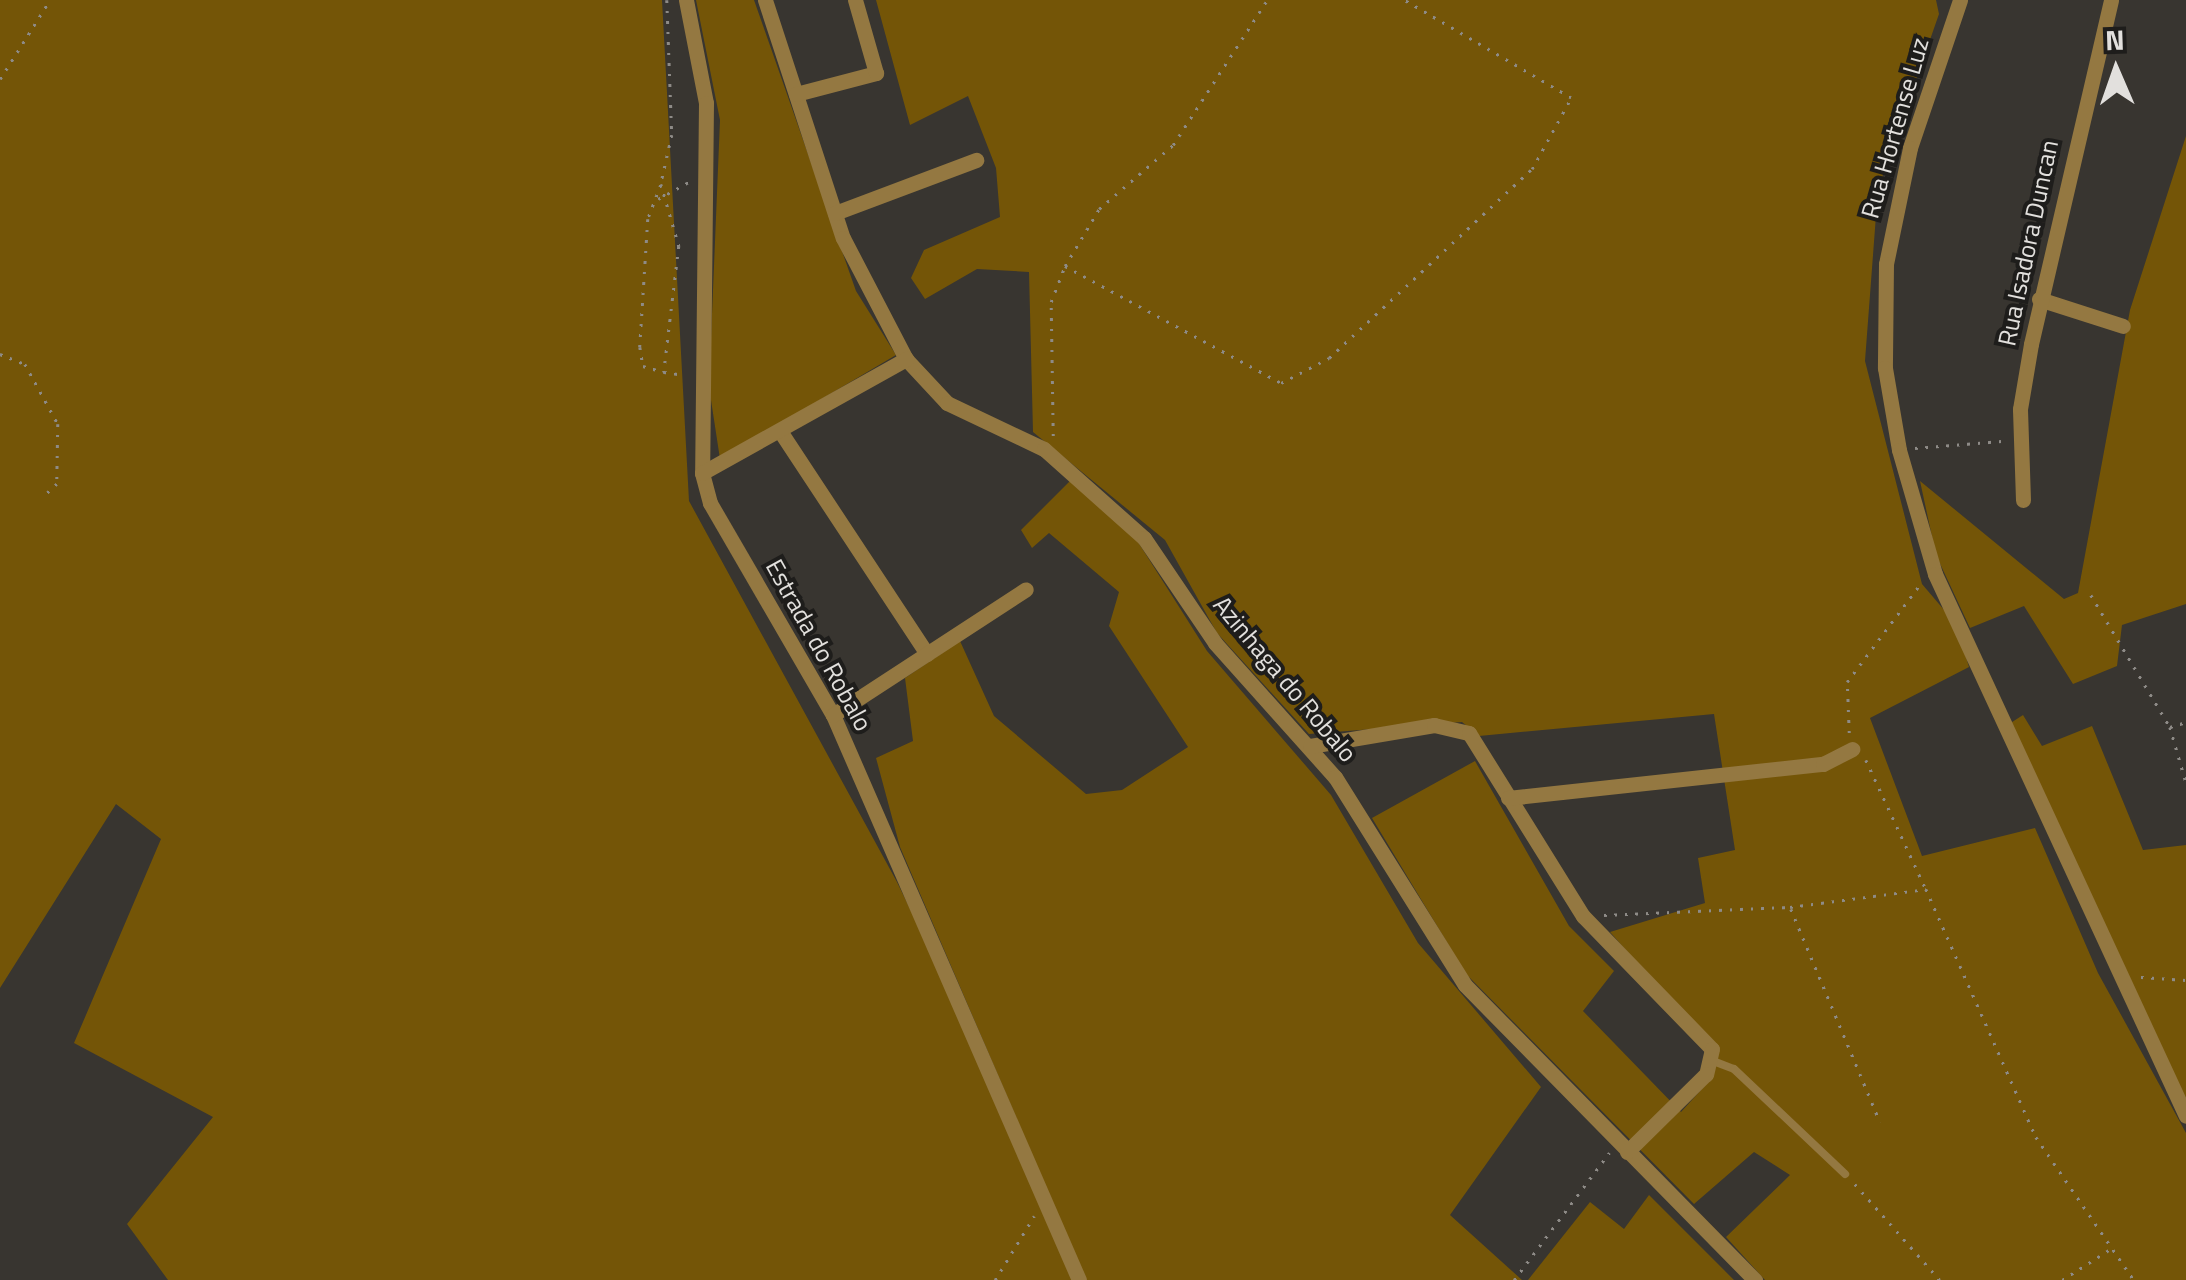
<!DOCTYPE html>
<style>
body{margin:0}
#map{position:relative;width:2186px;height:1280px;overflow:hidden;background:#383530;font-family:"Titillium Web",sans-serif}
div>[style]{position:absolute}
[style*='--x']{left:calc(var(--x)*1px);top:calc(var(--y)*1px);width:calc(var(--w)*1px);rotate:calc(var(--a)*1deg)}
.green>*{inset:0;background:#745507}
.path>*{height:2.5px;margin-top:-1.25px;transform-origin:0;background:repeating-linear-gradient(90deg,#8e8b87 0 2.5px,transparent 0 10.5px)}
.lane>*{height:8px;margin:-4px;padding:0 4px;transform-origin:4px;border-radius:4px;background:#947841}
.street>*{height:15px;margin:-7.5px;padding:0 7.5px;transform-origin:7.5px;border-radius:7.5px;background:#947841}
span{translate:-50% -50%;white-space:nowrap;text-align:center;line-height:1.15;-webkit-text-stroke:8px #1e1d1b;paint-order:stroke}
.street-label{font-size:25px;color:#e2e0dd}
.north{position:absolute;left:2066px;top:20px;width:100px;height:100px;-webkit-text-stroke:8px #1e1d1b;paint-order:stroke;rotate:358deg;font-size:28px;font-weight:700;line-height:40px;text-align:center;color:#e2e0dd}
.north::after{content:'';display:block;margin:auto;width:35px;height:45px;background:#e2e0dd;clip-path:polygon(50% 0,100% 100%,50% 72%,0 100%)}
</style>
<div id="map">
<div class="green">
<i style="clip-path:polygon(0 0,662px 0,689px 501px,897px 882px,1058px 1215px,900px 847px,876px 758px,913px 741px,905px 678px,960px 641px,994px 716px,1086px 794px,1122px 790px,1188px 747px,1109px 626px,1119px 592px,1049px 533px,1032px 548px,1021px 530px,1071px 480px,1138px 542px,1207px 651px,1331px 795px,1418px 943px,1541px 1087px,1450px 1215px,1522px 1280px,168px 1280px,127px 1224px,213px 1117px,74px 1043px,161px 839px,116px 804px,0 988px)"></i>
<i style="clip-path:polygon(696px 0,754px 0,856px 291px,896px 355px,720px 459px,709px 387px,720px 120px)"></i>
<i style="clip-path:polygon(876px 0,1936px 0,1939px 14px,1878px 189px,1865px 361px,1922px 584px,1956px 624px,1969px 667px,1870px 718px,1922px 856px,2035px 828px,2098px 973px,2186px 1133px,2186px 1280px,1765px 1280px,1726px 1237px,1790px 1175px,1754px 1152px,1694px 1204px,1466px 974px,1372px 818px,1475px 761px,1569px 926px,1614px 971px,1583px 1011px,1681px 1112px,1711px 1079px,1716px 1053px,1610px 932px,1705px 903px,1698px 858px,1735px 850px,1714px 714px,1479px 736px,1462px 722px,1309px 734px,1217px 633px,1165px 540px,1033px 432px,1029px 272px,977px 269px,925px 299px,911px 278px,924px 250px,1000px 217px,996px 168px,968px 96px,910px 125px)"></i>
<i style="clip-path:polygon(2186px 136px,2186px 604px,2122px 625px,2117px 666px,2073px 684px,2024px 606px,1970px 628px,1936px 555px,1920px 481px,2064px 599px,2078px 593px,2130px 310px)"></i>
<i style="clip-path:polygon(2023px 715px,2042px 746px,2092px 726px,2143px 850px,2186px 845px,2186px 1098px,2112px 959px,2009px 724px)"></i>
<i style="clip-path:polygon(1649px 1195px,1734px 1280px,1528px 1280px,1590px 1202px,1624px 1229px)"></i>
</div>
<div class="path">
<i style="--x:667;--y:0;--w:135;--a:87.9"></i>
<i style="--x:672;--y:135;--w:50;--a:102.7"></i>
<i style="--x:661;--y:184;--w:65;--a:73.8"></i>
<i style="--x:679;--y:246;--w:127;--a:96.8"></i>
<i style="--x:664;--y:372;--w:21;--a:8"></i>
<i style="--x:0;--y:79;--w:93;--a:-57.7"></i>
<i style="--x:661;--y:185;--w:36;--a:111"></i>
<i style="--x:648;--y:219;--w:128;--a:93.6"></i>
<i style="--x:640;--y:347;--w:19;--a:81"></i>
<i style="--x:643;--y:366;--w:22;--a:16"></i>
<i style="--x:658;--y:199;--w:37;--a:-29"></i>
<i style="--x:1065;--y:266;--w:66;--a:-59.2"></i>
<i style="--x:1099;--y:209;--w:98;--a:-40.9"></i>
<i style="--x:1173;--y:145;--w:173;--a:-57"></i>
<i style="--x:0;--y:354;--w:27;--a:22"></i>
<i style="--x:25;--y:364;--w:68;--a:61.2"></i>
<i style="--x:58;--y:424;--w:60;--a:91"></i>
<i style="--x:57;--y:484;--w:18;--a:137"></i>
<i style="--x:1053;--y:436;--w:134;--a:-90.9"></i>
<i style="--x:1051;--y:302;--w:39;--a:-69"></i>
<i style="--x:1065;--y:266;--w:246;--a:28.4"></i>
<i style="--x:1281;--y:383;--w:54;--a:-27.5"></i>
<i style="--x:1329;--y:358;--w:277;--a:-43"></i>
<i style="--x:1532;--y:169;--w:81;--a:-61.2"></i>
<i style="--x:1571;--y:98;--w:194;--a:-149.6"></i>
<i style="--x:1915;--y:448;--w:87;--a:-4.6"></i>
<i style="--x:2091;--y:595;--w:154;--a:59.1"></i>
<i style="--x:2170;--y:727;--w:57;--a:73.8"></i>
<i style="--x:2170;--y:727;--w:17;--a:-17"></i>
<i style="--x:1849;--y:733;--w:51;--a:-92.2"></i>
<i style="--x:1847;--y:682;--w:124;--a:-53.2"></i>
<i style="--x:1866;--y:760;--w:140;--a:65.1"></i>
<i style="--x:1791;--y:909;--w:231;--a:67.3"></i>
<i style="--x:1604;--y:915;--w:186;--a:-2.5"></i>
<i style="--x:1790;--y:907;--w:137;--a:-7.5"></i>
<i style="--x:1926;--y:889;--w:271;--a:66.1"></i>
<i style="--x:2036;--y:1137;--w:173;--a:55.6"></i>
<i style="--x:2141;--y:977;--w:45;--a:3.8"></i>
<i style="--x:1855;--y:1184;--w:128;--a:48.5"></i>
<i style="--x:995;--y:1280;--w:75;--a:-58.6"></i>
<i style="--x:1514;--y:1280;--w:159;--a:-53.2"></i>
<i style="--x:2062;--y:1280;--w:56;--a:-32.6"></i>
</div>
<div class="lane">
<i style="--x:1713;--y:1061;--w:22;--a:21"></i>
<i style="--x:1734;--y:1069;--w:153;--a:43.4"></i>
</div>
<div class="street">
<i style="--x:686;--y:0;--w:105;--a:79"></i>
<i style="--x:706;--y:103;--w:370;--a:90.6"></i>
<i style="--x:702;--y:473;--w:31;--a:75"></i>
<i style="--x:710;--y:503;--w:245;--a:59.9"></i>
<i style="--x:833;--y:715;--w:616;--a:66.47"></i>
<i style="--x:765;--y:0;--w:250;--a:71.9"></i>
<i style="--x:843;--y:238;--w:136;--a:62.5"></i>
<i style="--x:906;--y:359;--w:60;--a:47"></i>
<i style="--x:947;--y:403;--w:107;--a:25.4"></i>
<i style="--x:1044;--y:449;--w:134;--a:41.7"></i>
<i style="--x:1144;--y:538;--w:127;--a:55.9"></i>
<i style="--x:1215;--y:643;--w:180;--a:48.2"></i>
<i style="--x:1335;--y:777;--w:245;--a:58"></i>
<i style="--x:1465;--y:985;--w:414;--a:45.5"></i>
<i style="--x:1960;--y:0;--w:156;--a:108.7"></i>
<i style="--x:1910;--y:148;--w:118;--a:101.7"></i>
<i style="--x:1886;--y:264;--w:104;--a:90.6"></i>
<i style="--x:1885;--y:368;--w:83;--a:80.3"></i>
<i style="--x:1899;--y:450;--w:129;--a:73.8"></i>
<i style="--x:1935;--y:574;--w:597;--a:65.15"></i>
<i style="--x:796;--y:94;--w:83;--a:-14.7"></i>
<i style="--x:876;--y:73;--w:76;--a:-106"></i>
<i style="--x:835;--y:213;--w:151;--a:-20.6"></i>
<i style="--x:2039;--y:299;--w:88;--a:17.8"></i>
<i style="--x:780;--y:431;--w:267;--a:56.6"></i>
<i style="--x:702;--y:473;--w:234;--a:-29.2"></i>
<i style="--x:2023;--y:500;--w:91;--a:-91.9"></i>
<i style="--x:2020;--y:409;--w:66;--a:-80.4"></i>
<i style="--x:2031;--y:344;--w:353;--a:-76.9"></i>
<i style="--x:833;--y:715;--w:230;--a:-33.1"></i>
<i style="--x:1310;--y:746;--w:126;--a:-9.6"></i>
<i style="--x:1434;--y:725;--w:36;--a:13"></i>
<i style="--x:1469;--y:733;--w:216;--a:58.1"></i>
<i style="--x:1583;--y:916;--w:185;--a:45.9"></i>
<i style="--x:1712;--y:1049;--w:26;--a:103"></i>
<i style="--x:1706;--y:1074;--w:111;--a:135.4"></i>
<i style="--x:1508;--y:798;--w:317;--a:-6.2"></i>
<i style="--x:1823;--y:764;--w:33;--a:-27"></i>
</div>
<div class="street-label">
<span style="left:1895px;top:128px;rotate:-74deg">Rua Hortense Luz</span>
<span style="left:2028px;top:243px;rotate:-78deg">Rua Isadora Duncan</span>
<span style="left:819px;top:645px;rotate:61deg">Estrada do Robalo</span>
<span style="left:1285px;top:679px;rotate:50deg">Azinhaga do Robalo</span>
</div>
<div class="north">N</div>
</div>
